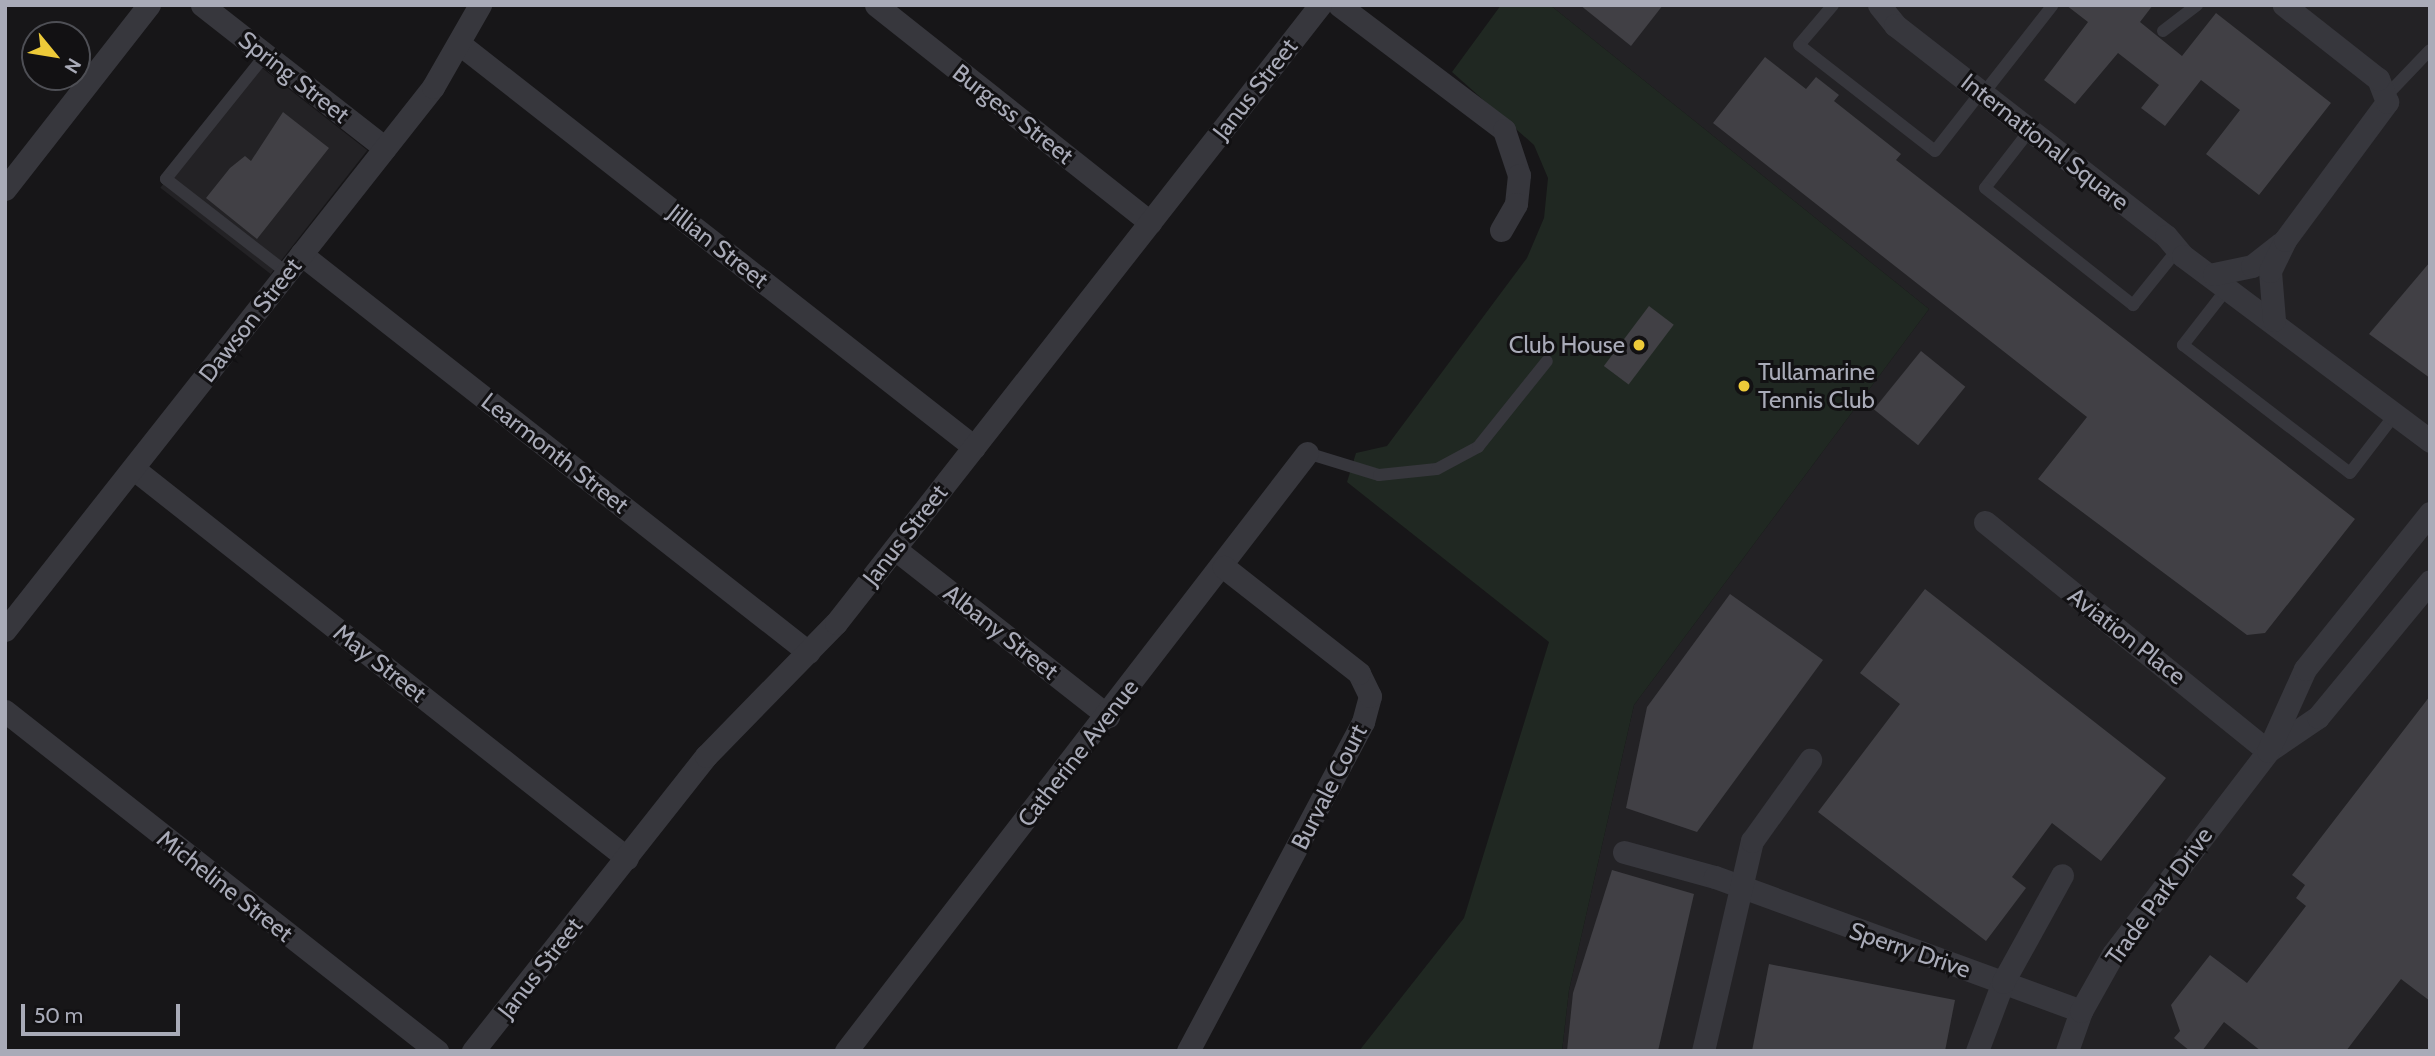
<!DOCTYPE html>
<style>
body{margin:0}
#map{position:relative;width:2435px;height:1056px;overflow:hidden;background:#171618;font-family:Cabin,sans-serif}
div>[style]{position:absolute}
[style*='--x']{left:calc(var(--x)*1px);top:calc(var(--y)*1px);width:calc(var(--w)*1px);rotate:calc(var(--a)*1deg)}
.built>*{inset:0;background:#232225;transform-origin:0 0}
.green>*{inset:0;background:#202822}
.building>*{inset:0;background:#414045;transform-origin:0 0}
.service>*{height:12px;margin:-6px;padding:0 6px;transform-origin:6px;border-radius:6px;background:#37373d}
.minor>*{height:23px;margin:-11.5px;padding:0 11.5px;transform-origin:11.5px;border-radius:11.5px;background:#37373d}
.dots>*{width:19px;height:19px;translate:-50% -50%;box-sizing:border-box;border:4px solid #121113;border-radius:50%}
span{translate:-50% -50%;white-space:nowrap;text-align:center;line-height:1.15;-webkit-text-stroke:6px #121113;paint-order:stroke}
.street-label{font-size:24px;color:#a9abb8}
.poi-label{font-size:24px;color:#a9abb8}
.right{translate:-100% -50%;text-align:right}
.left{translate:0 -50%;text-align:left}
.frame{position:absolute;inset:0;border:7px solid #a9abb8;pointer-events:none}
.north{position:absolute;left:21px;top:21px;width:70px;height:70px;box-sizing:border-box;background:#121113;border:2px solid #4e4f55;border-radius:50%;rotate:120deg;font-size:19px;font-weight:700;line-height:28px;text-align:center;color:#a9abb8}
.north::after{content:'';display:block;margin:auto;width:24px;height:32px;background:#edca39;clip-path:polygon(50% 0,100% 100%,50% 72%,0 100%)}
.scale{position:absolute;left:21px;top:1004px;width:159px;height:32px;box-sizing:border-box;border:4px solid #a9abb8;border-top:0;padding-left:9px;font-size:21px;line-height:24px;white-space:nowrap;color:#a9abb8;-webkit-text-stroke:5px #121113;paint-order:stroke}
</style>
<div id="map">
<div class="built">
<i style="clip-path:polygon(1550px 5px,2430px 5px,2430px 1051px,1562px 1051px,1569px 990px,1634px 705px,1929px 309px)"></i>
<i style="left:257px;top:64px;width:140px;height:157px;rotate:38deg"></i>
</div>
<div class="green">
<i style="clip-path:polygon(1501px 5px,1550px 5px,1929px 309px,1634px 705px,1569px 990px,1562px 1051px,1359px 1051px,1464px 918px,1549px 642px,1347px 482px,1356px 453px,1387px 446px,1527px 258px,1544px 218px,1548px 178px,1534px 145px,1452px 72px)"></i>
</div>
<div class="building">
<i style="clip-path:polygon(1580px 5px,1663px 5px,1631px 46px)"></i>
<i style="clip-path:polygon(2066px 5px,2153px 5px,2140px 22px,2182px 56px,2216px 13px,2331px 103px,2259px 195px,2206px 154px,2240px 110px,2201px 80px,2165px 126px,2141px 108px,2159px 85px,2118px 53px,2075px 104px,2044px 80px,2088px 22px)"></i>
<i style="clip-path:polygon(1765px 57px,1806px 89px,1816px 77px,1839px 95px,1834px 101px,1901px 154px,1896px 160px,2355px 519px,2265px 633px,2247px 635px,2038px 479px,2087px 417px,1713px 123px)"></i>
<i style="clip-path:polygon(283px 112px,329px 148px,257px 239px,206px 198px,230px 168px,245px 156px,251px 161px)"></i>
<i style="clip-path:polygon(2430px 262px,2430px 378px,2369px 334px)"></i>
<i style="left:1649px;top:306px;width:31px;height:75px;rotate:37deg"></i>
<i style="left:1921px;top:351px;width:57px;height:75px;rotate:39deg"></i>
<i style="clip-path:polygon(1925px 589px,2166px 778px,2101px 861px,2052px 823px,2012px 877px,2026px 888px,1986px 941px,1818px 812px,1900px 704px,1860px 673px)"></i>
<i style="clip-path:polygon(1730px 594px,1823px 660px,1697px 832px,1626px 808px,1647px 707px)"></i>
<i style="clip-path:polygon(2430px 696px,2430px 1001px,2401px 979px,2346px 1051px,2261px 1051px,2224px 1022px,2202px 1051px,2190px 1051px,2174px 1038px,2180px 1031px,2171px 1005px,2210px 955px,2247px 983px,2306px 906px,2296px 898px,2305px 885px,2292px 875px)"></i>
<i style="clip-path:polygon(1612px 870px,1694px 894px,1658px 1051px,1567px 1051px,1573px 993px)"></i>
<i style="clip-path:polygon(1769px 964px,1955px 1000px,1945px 1051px,1752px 1051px)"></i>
</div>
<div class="service">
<i style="--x:1833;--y:5;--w:52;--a:130.4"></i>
<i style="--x:1799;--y:45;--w:172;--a:37.9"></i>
<i style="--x:1935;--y:151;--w:75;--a:-52.1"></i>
<i style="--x:2163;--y:31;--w:43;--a:-37.4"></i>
<i style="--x:266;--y:54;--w:160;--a:128.7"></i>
<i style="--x:166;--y:179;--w:153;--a:37.8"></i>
<i style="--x:1983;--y:94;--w:112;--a:-51.9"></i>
<i style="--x:2387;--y:95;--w:62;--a:-46.3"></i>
<i style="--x:2030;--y:130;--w:73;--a:127.8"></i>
<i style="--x:1985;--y:188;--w:189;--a:38.3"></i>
<i style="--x:2133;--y:305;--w:72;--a:-51.2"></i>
<i style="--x:2229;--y:286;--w:75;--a:127.9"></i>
<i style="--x:2183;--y:345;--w:210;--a:37.5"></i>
<i style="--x:2350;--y:473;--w:76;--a:-52.5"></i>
<i style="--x:1307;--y:453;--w:75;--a:17"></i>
<i style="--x:1379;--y:475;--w:58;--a:-5.9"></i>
<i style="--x:1437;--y:469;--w:47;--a:-28.2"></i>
<i style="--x:1478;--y:447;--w:110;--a:-51.3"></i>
</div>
<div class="minor">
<i style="--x:202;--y:5;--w:232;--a:38"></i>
<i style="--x:876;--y:5;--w:350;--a:38.4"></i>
<i style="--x:1339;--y:5;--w:207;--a:37.1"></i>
<i style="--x:1504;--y:130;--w:47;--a:71.6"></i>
<i style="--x:1519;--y:175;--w:29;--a:96"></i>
<i style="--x:1516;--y:204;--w:30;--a:120"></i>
<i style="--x:1879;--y:5;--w:26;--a:51"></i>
<i style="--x:1895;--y:25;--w:343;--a:37.9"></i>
<i style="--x:2166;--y:236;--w:26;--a:50"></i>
<i style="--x:2183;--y:256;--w:309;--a:36.8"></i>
<i style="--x:461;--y:45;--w:652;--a:38.08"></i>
<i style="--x:5;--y:189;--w:234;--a:-52"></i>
<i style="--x:301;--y:254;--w:645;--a:38.13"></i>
<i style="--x:2214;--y:274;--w:39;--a:-12"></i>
<i style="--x:2252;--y:266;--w:36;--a:-38"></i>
<i style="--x:2274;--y:320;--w:49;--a:-94.7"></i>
<i style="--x:2270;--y:271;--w:34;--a:-64"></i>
<i style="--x:2285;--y:240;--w:172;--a:-53.5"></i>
<i style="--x:2387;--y:102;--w:25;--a:-111"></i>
<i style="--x:2378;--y:79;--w:120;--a:-141.8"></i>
<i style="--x:134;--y:469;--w:628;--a:38.28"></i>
<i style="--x:1985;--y:522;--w:364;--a:39"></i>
<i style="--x:895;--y:549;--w:271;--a:38.1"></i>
<i style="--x:5;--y:630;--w:691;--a:-51.75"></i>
<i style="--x:433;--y:87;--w:95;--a:-60.2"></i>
<i style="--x:5;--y:711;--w:550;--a:38.2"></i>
<i style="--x:2268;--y:751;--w:60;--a:-34.2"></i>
<i style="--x:2318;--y:717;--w:176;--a:-50.5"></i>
<i style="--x:1624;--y:852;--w:94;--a:15.4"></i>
<i style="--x:1715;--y:877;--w:390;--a:20.1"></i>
<i style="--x:473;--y:1051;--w:376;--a:-51.7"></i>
<i style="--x:706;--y:756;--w:186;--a:-45.7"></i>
<i style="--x:836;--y:623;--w:785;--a:-51.93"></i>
<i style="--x:846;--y:1051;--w:755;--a:-52.37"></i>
<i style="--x:1188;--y:1051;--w:373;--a:-62"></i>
<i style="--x:1363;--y:722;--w:27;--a:-75"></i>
<i style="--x:1370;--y:696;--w:25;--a:-116"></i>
<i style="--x:1359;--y:673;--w:172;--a:-141.9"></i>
<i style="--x:1703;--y:1051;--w:216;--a:-76.9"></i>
<i style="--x:1752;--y:841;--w:100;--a:-54.4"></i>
<i style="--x:1977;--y:1051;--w:74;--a:-69.4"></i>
<i style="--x:2003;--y:982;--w:122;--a:-61.1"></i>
<i style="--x:2067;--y:1051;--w:42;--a:-70.7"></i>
<i style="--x:2081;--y:1011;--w:65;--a:-60.7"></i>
<i style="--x:2113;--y:954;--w:255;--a:-52.6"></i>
<i style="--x:2268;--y:751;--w:90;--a:-65.7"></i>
<i style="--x:2305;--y:669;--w:200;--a:-51.3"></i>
</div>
<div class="dots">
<i style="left:1639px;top:345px;background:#edca39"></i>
<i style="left:1744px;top:386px;background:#edca39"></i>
</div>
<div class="street-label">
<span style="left:294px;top:77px;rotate:38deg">Spring Street</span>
<span style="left:1255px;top:89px;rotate:-52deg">Janus Street</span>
<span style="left:1013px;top:114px;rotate:38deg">Burgess Street</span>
<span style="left:2045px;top:142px;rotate:38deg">International Square</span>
<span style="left:718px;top:246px;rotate:38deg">Jillian Street</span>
<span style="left:250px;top:320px;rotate:-52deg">Dawson Street</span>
<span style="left:555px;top:453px;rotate:38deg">Learmonth Street</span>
<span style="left:905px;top:535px;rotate:-52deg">Janus Street</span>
<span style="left:1001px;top:632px;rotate:38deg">Albany Street</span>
<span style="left:2127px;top:636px;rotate:38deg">Aviation Place</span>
<span style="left:380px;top:663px;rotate:38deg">May Street</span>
<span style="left:1078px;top:753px;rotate:-52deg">Catherine Avenue</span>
<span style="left:1329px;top:787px;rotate:-63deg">Burvale Court</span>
<span style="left:225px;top:886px;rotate:38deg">Micheline Street</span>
<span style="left:2159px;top:896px;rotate:-54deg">Trade Park Drive</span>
<span style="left:1910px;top:950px;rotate:19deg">Sperry Drive</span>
<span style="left:540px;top:968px;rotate:-52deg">Janus Street</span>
</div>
<div class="poi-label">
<span class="right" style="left:1625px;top:345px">Club House</span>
<span class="left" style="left:1758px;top:386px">Tullamarine<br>Tennis Club</span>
</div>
<div class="frame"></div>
<div class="north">N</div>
<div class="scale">50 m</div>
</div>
